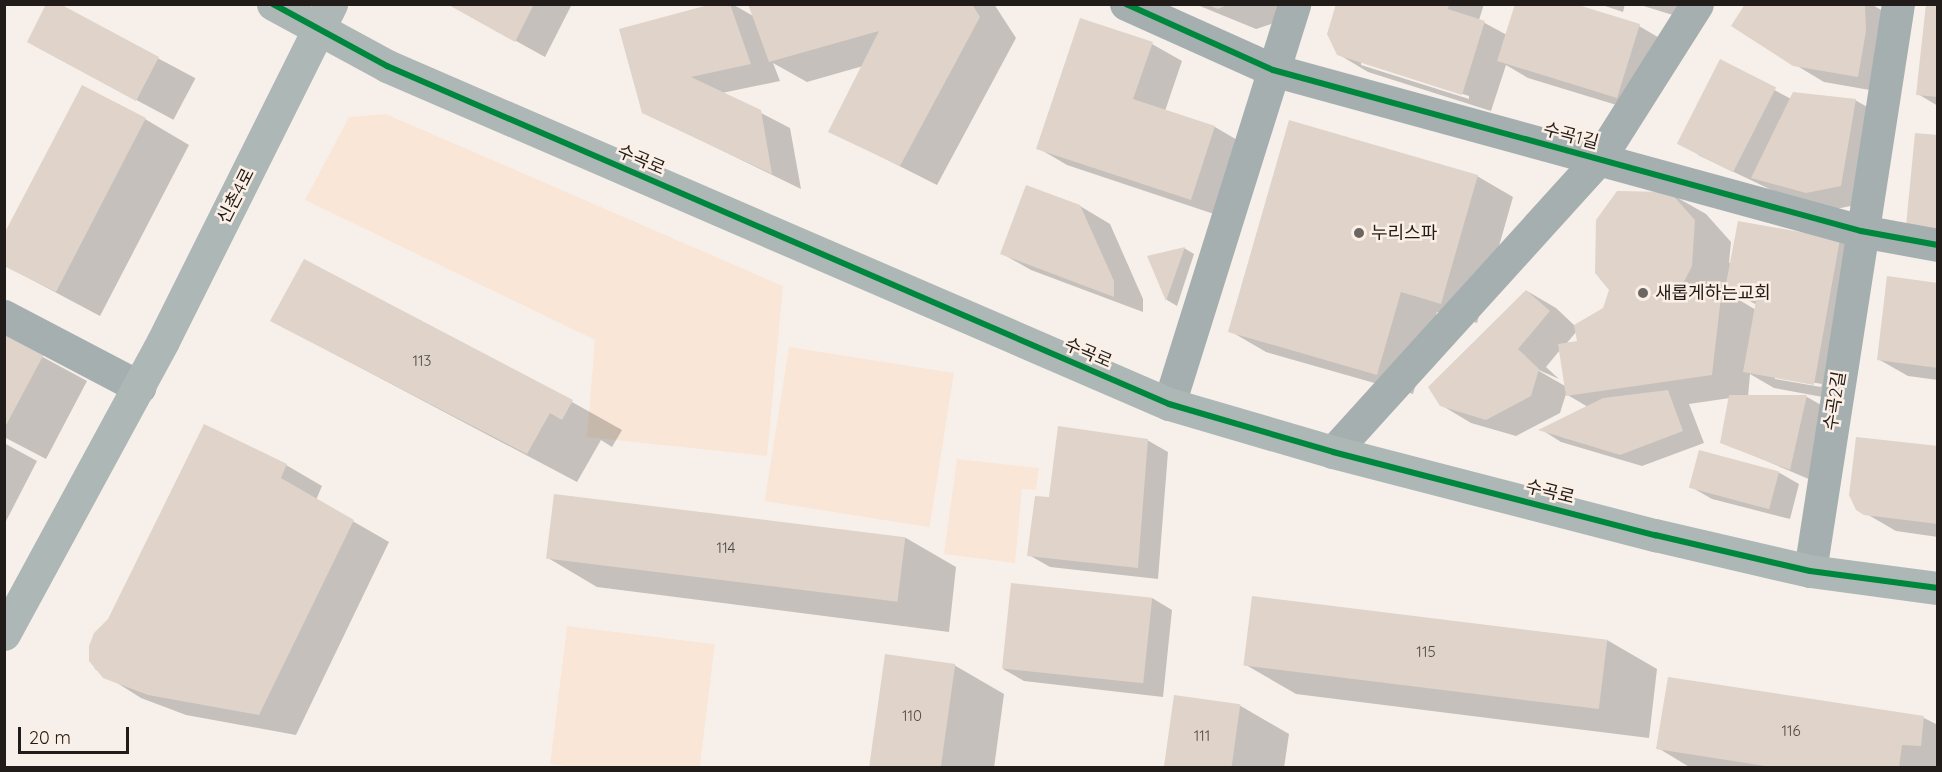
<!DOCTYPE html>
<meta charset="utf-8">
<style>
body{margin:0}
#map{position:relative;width:1942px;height:772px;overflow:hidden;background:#f7f0ea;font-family:Quicksand,"Noto Sans KR",sans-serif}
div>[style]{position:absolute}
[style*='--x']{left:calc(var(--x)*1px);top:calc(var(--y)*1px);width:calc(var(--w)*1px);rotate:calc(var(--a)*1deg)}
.green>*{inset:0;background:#f9e6d7;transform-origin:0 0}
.shadow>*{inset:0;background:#0003;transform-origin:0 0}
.building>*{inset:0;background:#dfd3ca;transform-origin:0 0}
.street>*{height:33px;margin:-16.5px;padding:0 16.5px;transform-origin:16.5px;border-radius:16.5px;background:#a5afb0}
.secondary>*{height:33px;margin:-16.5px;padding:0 16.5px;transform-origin:16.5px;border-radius:16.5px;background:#adb7b6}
.cycleway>*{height:6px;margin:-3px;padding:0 3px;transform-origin:3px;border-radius:3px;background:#00873e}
.dots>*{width:16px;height:16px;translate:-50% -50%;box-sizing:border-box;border:3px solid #fcefe5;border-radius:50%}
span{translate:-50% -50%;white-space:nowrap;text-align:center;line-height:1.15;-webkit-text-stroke:5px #fcefe5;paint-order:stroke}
.number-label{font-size:15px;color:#504a45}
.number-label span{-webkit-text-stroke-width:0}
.street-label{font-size:18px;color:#211c19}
.poi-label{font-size:18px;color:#211c19}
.left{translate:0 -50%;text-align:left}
.frame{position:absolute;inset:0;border:6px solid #211c19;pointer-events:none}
.scale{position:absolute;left:18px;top:727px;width:111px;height:27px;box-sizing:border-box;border:3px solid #211c19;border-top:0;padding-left:8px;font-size:18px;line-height:21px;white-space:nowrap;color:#211c19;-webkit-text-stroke:4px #fcefe5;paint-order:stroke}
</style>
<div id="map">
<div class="green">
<i style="clip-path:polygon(386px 114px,783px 286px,767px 456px,587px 437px,595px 340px,305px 200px,349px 117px)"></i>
<i style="left:789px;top:347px;width:167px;height:156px;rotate:9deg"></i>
<i style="clip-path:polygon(957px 459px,1039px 468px,1036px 490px,1022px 489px,1015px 563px,944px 554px)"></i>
<i style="left:567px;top:626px;width:149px;height:139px;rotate:7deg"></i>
</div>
<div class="shadow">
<i style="left:56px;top:4px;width:158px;height:47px;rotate:28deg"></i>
<i style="clip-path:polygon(449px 4px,572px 4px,545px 57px)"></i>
<i style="clip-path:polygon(718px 4px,732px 4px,755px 17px,750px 4px,994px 4px,1016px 38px,937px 185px,830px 131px,863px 66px,807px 82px,773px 63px,780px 81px,722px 93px,790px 128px,801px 189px,643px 112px)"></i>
<i style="clip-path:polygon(1195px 4px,1293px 4px,1289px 18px,1256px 29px)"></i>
<i style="clip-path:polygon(evenodd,1337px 4px,1484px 4px,1479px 20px,1507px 35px,1639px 26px,1668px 43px,1646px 114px,1528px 78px,1506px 65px,1491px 111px,1368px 72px,1338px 54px,1337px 4px,1361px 62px,1469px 96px,1469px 99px,1361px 65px,1361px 62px)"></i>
<i style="clip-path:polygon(1599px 4px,1625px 4px,1623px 12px)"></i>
<i style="clip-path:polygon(1637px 4px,1708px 4px,1702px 24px)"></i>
<i style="clip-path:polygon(1747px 4px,1871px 4px,1893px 17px,1887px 93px,1824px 82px,1794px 64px)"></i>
<i style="clip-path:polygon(1938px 4px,1938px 106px,1918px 94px)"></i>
<i style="clip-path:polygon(1152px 44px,1182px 61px,1165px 111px,1215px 127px,1244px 144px,1220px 216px,1067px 165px,1038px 148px)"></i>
<i style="clip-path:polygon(1720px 61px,1791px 99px,1855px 100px,1885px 117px,1870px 202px,1836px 209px,1782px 195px,1698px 155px)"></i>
<i style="clip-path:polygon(145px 119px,189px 145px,100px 316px,4px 265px)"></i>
<i style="clip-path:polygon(1477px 176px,1513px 197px,1477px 323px,1437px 312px,1413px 394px,1266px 352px,1230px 331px)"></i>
<i style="clip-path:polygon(evenodd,1669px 193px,1706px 214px,1731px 242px,1729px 263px,1840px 240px,1869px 257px,1844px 401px,1774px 388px,1750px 374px,1748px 397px,1807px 397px,1828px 409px,1811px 480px,1722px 442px,1730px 398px,1689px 404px,1704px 443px,1642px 466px,1561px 442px,1542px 430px,1588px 407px,1566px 394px,1560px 413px,1516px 436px,1471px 423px,1441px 405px,1527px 291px,1556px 308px,1575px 326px,1605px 309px,1669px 193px,1728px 289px,1757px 305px,1756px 310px,1726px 292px,1728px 289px,1669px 193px,1577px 331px,1579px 342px,1566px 344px,1577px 331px,1669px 193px,1560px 350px,1565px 386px,1532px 367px,1559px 379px,1546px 367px,1560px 350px,1669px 193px,1775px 376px,1822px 384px,1821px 387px,1775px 379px,1775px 376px)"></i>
<i style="clip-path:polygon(1080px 206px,1110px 224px,1143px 299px,1143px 312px,1031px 270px,1001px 253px)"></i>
<i style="clip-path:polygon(1184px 248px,1194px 254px,1177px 306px,1167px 300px,1149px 257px)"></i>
<i style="clip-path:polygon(1938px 285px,1938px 380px,1908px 376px,1878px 359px)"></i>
<i style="clip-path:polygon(272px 321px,572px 402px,622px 430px,612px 447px,601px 440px,577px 482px)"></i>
<i style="clip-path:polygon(4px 336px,87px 381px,46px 459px,4px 437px)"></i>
<i style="clip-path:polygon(1147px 440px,1168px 452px,1158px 579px,1050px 567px,1029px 555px,1051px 498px)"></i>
<i style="clip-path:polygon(4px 443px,37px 461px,4px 525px)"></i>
<i style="clip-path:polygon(1938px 448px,1938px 537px,1896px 531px,1858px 509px)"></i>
<i style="clip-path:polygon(286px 465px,322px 486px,316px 500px,389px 542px,296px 735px,186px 715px,141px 698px,95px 669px,90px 646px)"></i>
<i style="clip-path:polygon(1778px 472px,1799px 484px,1790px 519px,1712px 499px,1691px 487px)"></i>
<i style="clip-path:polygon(906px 538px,956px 567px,949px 632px,597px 587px,548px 558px)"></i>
<i style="clip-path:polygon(1152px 598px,1172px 610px,1163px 697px,1024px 681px,1003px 669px)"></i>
<i style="clip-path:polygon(1607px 640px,1657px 669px,1649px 738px,1296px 694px,1246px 665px)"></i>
<i style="clip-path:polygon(954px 665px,1004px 694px,994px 768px,871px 768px)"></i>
<i style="clip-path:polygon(1670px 679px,1924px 718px,1938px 725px,1938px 768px,1691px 768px,1658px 748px)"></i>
<i style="clip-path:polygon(1239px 705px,1289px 734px,1284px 768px,1166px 768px)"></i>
</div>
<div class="building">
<i style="clip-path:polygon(46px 4px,60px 4px,159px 57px,136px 101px,27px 42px)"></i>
<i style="clip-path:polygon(447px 4px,534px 4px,515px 42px)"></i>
<i style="clip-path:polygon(712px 4px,730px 4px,751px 64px,691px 77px,761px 110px,772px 174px,642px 113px,619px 29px)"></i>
<i style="clip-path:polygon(748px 4px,972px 4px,980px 17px,900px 166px,828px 132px,879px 31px,769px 62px)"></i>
<i style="clip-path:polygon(1230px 4px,1218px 9px,1208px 5px,1208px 4px)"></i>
<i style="clip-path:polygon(1336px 4px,1449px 4px,1448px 9px,1485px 21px,1462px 95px,1337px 55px,1327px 34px)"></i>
<i style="clip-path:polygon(1515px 4px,1575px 4px,1640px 24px,1617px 98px,1497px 61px)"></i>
<i style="clip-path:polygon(1745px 4px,1865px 4px,1866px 31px,1858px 77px,1793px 66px,1731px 26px)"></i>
<i style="clip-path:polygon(1926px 4px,1938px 4px,1938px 97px,1916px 95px)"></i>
<i style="clip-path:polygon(1080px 18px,1153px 42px,1133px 99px,1215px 126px,1191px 200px,1036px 149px)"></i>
<i style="left:1720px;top:59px;width:63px;height:95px;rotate:27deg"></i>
<i style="clip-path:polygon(82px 85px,146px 118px,56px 292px,4px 266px,4px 234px)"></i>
<i style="clip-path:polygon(1793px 92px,1856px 99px,1841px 186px,1806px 193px,1751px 178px)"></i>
<i style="clip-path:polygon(1289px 120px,1478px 175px,1441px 304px,1401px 292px,1377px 375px,1228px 332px)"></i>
<i style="clip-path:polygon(1915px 133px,1938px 135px,1938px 229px,1906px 226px)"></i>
<i style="clip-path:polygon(1026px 185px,1080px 205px,1114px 281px,1114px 297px,1000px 254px)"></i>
<i style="clip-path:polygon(1617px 191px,1670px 192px,1695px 220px,1692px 266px,1677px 296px,1722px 288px,1712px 375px,1566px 396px,1558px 344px,1577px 341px,1574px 325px,1603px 308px,1609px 290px,1595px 273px,1596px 220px)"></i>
<i style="clip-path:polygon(1738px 221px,1840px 239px,1814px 385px,1743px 372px,1757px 295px,1725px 289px)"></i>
<i style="clip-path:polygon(1185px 247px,1166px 301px,1147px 256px)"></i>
<i style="clip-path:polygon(304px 259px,573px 400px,562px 420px,550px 413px,527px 454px,270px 321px)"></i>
<i style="clip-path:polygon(1887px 276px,1938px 283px,1938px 368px,1877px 360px)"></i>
<i style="clip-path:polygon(1526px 290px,1550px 311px,1518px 349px,1539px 369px,1531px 396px,1486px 420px,1440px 406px,1428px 387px)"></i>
<i style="clip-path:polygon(4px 334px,44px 354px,4px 429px)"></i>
<i style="clip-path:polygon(1668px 390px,1683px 431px,1620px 455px,1538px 430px,1603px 398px)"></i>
<i style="clip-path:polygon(1729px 395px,1807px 395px,1790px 470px,1720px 443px)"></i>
<i style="clip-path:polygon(204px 424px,287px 464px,281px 478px,354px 520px,259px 715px,148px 695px,103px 678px,89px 661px,89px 646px,94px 633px,108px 619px)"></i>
<i style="clip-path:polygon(1058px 426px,1148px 439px,1138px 568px,1027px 556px,1035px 496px,1049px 497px)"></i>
<i style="clip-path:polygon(1856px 437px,1938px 446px,1938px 524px,1864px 515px,1856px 510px,1849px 495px)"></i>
<i style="left:1699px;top:450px;width:83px;height:39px;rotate:15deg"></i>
<i style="left:554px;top:494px;width:354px;height:65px;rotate:7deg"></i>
<i style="left:1011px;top:583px;width:142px;height:86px;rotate:6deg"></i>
<i style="left:1252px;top:596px;width:358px;height:70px;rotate:7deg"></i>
<i style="left:885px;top:654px;width:71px;height:115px;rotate:8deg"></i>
<i style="clip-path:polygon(1668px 677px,1924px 716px,1921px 746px,1902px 745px,1899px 768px,1778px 768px,1656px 749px)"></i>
<i style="left:1174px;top:695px;width:67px;height:74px;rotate:8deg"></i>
</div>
<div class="street">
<i style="--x:1126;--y:4;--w:161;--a:24.2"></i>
<i style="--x:1273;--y:70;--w:610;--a:15.31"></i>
<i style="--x:1861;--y:231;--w:78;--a:10.3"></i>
<i style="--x:4;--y:316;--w:153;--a:27.7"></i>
<i style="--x:1169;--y:404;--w:419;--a:-72.6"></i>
<i style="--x:1333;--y:452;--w:396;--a:-47.8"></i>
<i style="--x:1599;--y:159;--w:183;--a:-57.7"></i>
<i style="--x:1810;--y:571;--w:574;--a:-81.18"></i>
</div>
<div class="secondary">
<i style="--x:273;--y:4;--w:130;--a:28.5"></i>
<i style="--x:387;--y:66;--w:852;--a:23.38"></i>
<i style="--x:1169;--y:404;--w:171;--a:16.3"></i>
<i style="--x:1333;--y:452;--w:333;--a:14.5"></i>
<i style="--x:1655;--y:535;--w:159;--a:13.1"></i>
<i style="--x:1810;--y:571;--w:129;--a:7.6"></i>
<i style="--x:4;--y:634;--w:333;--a:-61.5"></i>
<i style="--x:163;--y:341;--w:377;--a:-63.5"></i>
</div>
<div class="cycleway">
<i style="--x:273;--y:4;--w:130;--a:28.5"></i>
<i style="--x:387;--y:66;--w:852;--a:23.38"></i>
<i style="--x:1169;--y:404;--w:171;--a:16.3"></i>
<i style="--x:1333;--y:452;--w:333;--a:14.5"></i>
<i style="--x:1655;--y:535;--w:159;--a:13.1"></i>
<i style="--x:1810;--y:571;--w:129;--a:7.6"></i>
<i style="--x:1126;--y:4;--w:161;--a:24.2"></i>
<i style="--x:1273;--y:70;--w:610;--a:15.31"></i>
<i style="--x:1861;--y:231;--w:78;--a:10.3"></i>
</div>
<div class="dots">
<i style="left:1359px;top:233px;background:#6c6662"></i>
<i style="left:1643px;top:293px;background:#6c6662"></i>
</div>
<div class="number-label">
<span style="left:422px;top:361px">113</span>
<span style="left:726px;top:548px">114</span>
<span style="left:1426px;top:652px">115</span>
<span style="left:912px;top:716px">110</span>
<span style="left:1791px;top:731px">116</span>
<span style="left:1202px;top:736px">111</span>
</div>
<div class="street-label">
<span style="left:1571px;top:136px;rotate:15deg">수곡1길</span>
<span style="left:641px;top:160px;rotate:23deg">수곡로</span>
<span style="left:236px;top:196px;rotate:-63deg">신촌4로</span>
<span style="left:1088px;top:353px;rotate:23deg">수곡로</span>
<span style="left:1835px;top:401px;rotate:-81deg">수곡2길</span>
<span style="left:1550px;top:492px;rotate:14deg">수곡로</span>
</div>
<div class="poi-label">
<span class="left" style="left:1371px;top:233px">누리스파</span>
<span class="left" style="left:1655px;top:293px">새롭게하는교회</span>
</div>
<div class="frame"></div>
<div class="scale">20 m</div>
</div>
